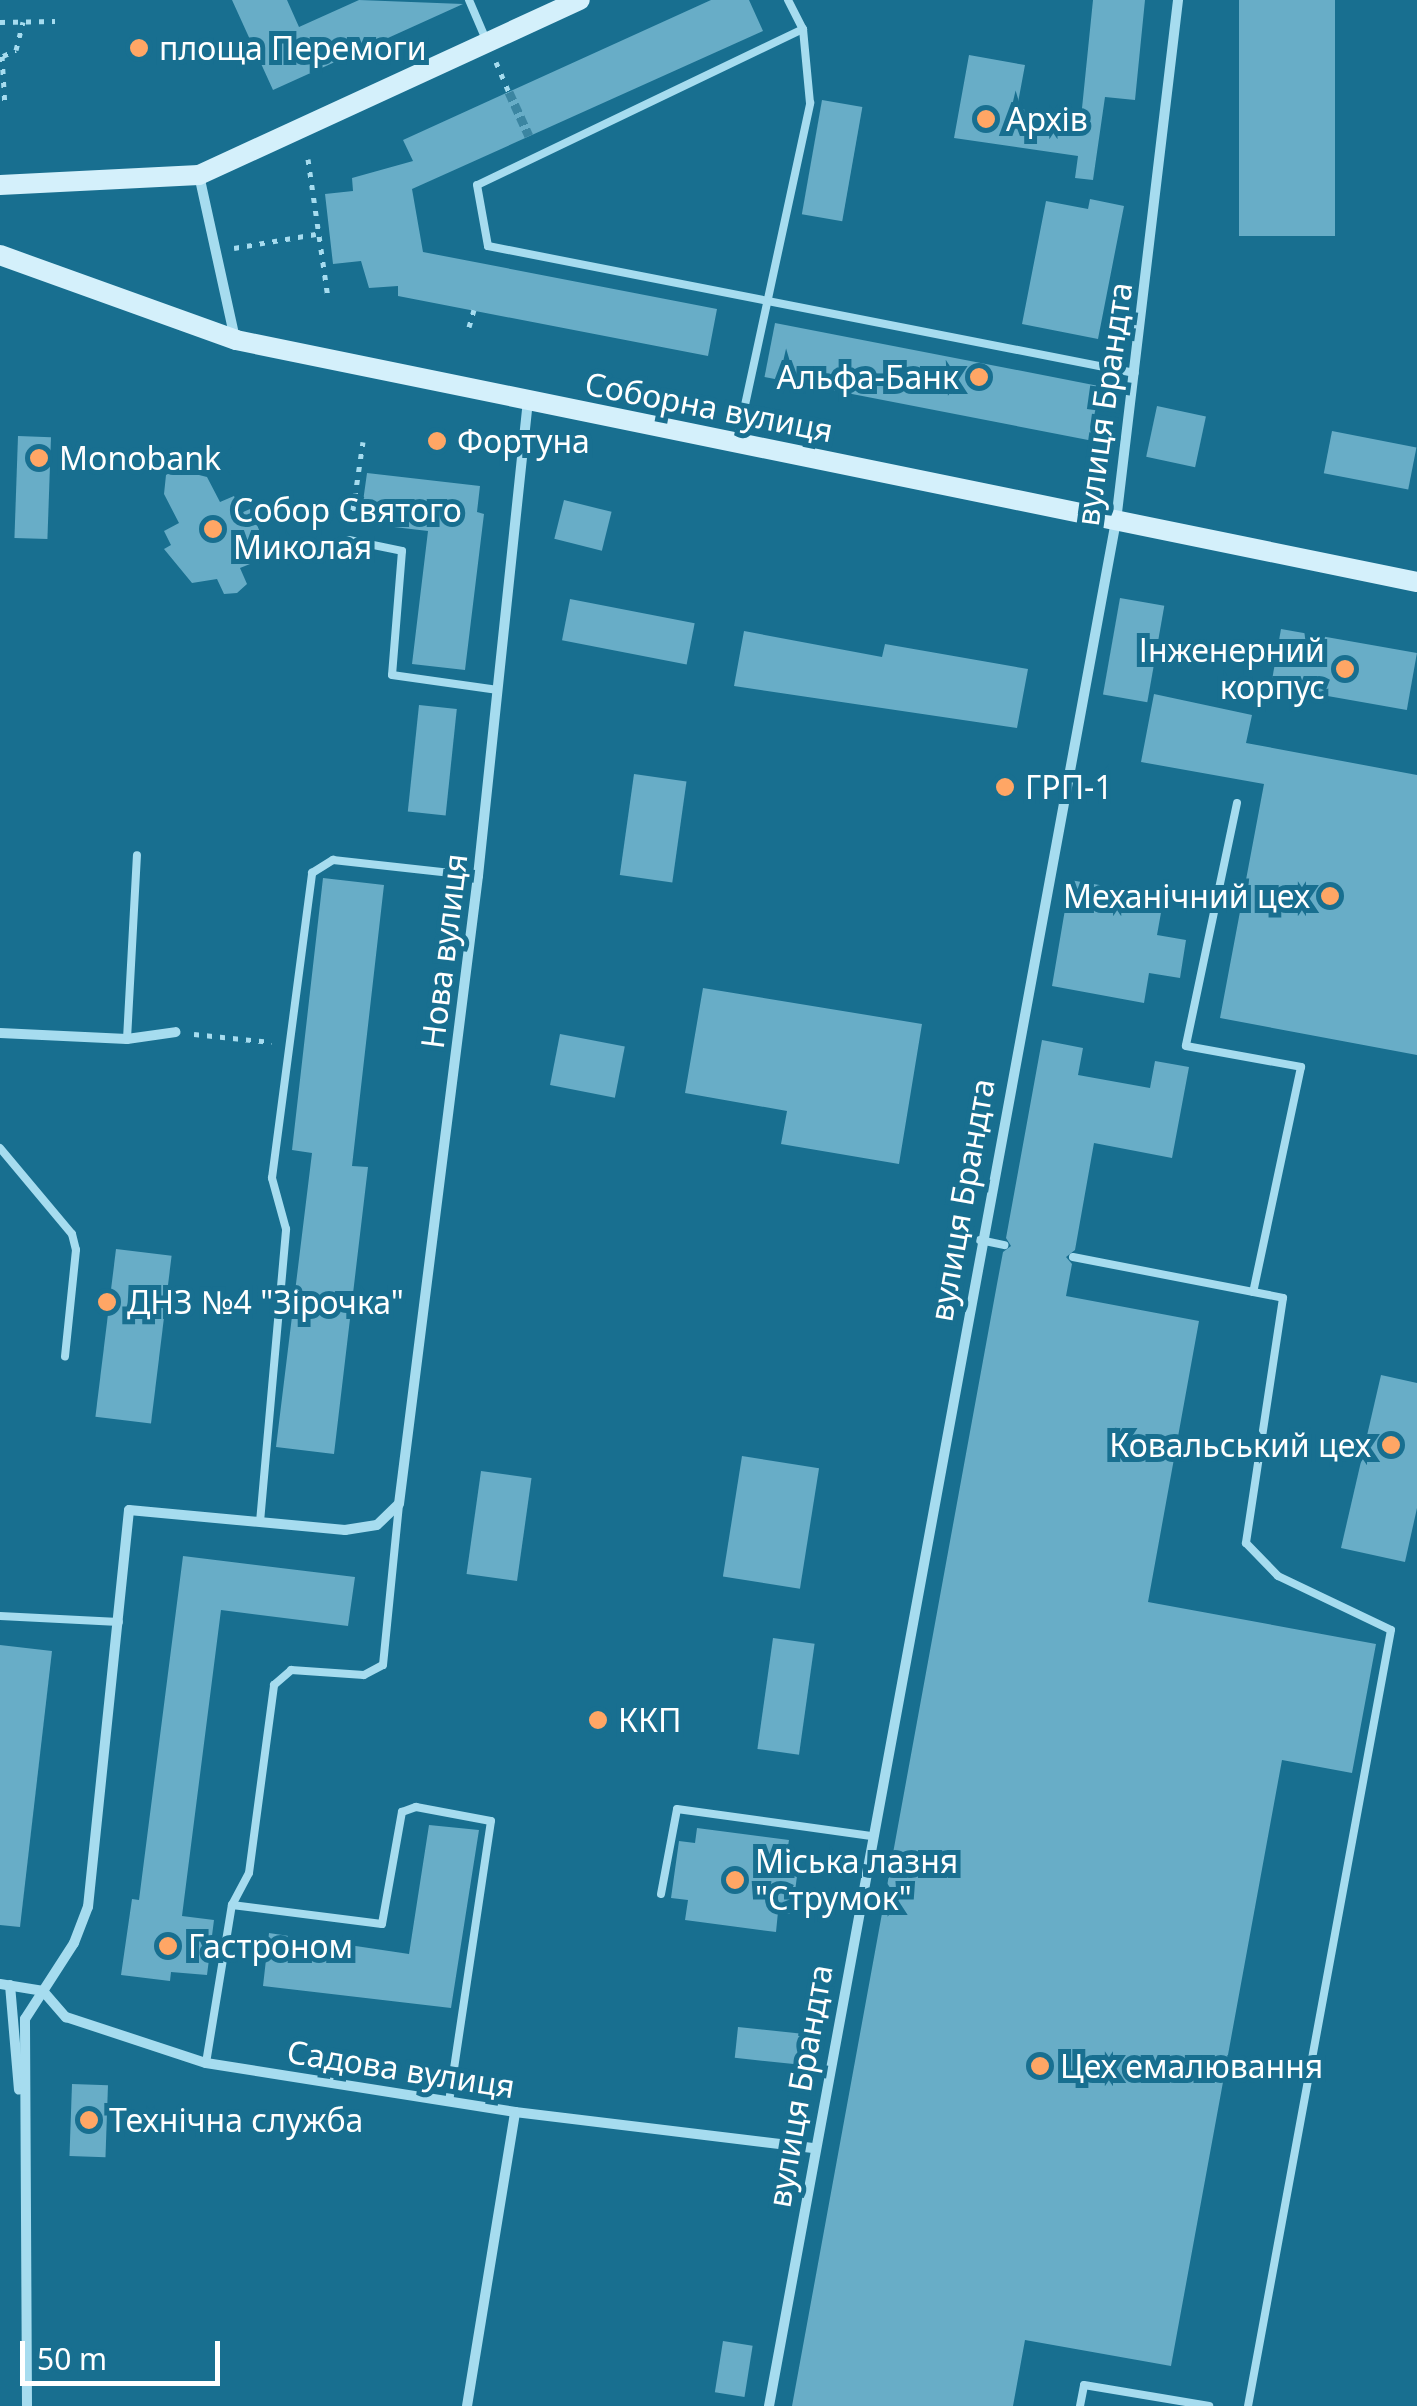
<!DOCTYPE html>
<meta charset="utf-8">
<style>
body{margin:0}
#map{position:relative;width:1417px;height:2406px;overflow:hidden;background:#186f90;font-family:"Noto Sans",sans-serif}
div>[style]{position:absolute}
[style*='--x']{left:calc(var(--x)*1px);top:calc(var(--y)*1px);width:calc(var(--w)*1px);rotate:calc(var(--a)*1deg)}
.building>*{inset:0;background:#68adc7;transform-origin:0 0}
.pedestrian-tunnel>*{height:9px;margin-top:-4.5px;transform-origin:0;background:repeating-linear-gradient(90deg,#3b85a1 0 9px,transparent 0 13.5px)}
.path>*{height:5px;margin-top:-2.5px;transform-origin:0;background:repeating-linear-gradient(90deg,#a6dcef 0 5px,transparent 0 13px)}
.service>*{height:8px;margin:-4px;padding:0 4px;transform-origin:4px;border-radius:4px;background:#a6dcef}
.minor>*{height:10px;margin:-5px;padding:0 5px;transform-origin:5px;border-radius:5px;background:#a6dcef}
.secondary>*{height:20px;margin:-10px;padding:0 10px;transform-origin:10px;border-radius:10px;background:#d4f0fb}
.dots>*{width:28px;height:28px;translate:-50% -50%;box-sizing:border-box;border:5px solid #186f90;border-radius:50%}
span{translate:-50% -50%;white-space:nowrap;text-align:center;line-height:1.15;-webkit-text-stroke:10px #186f90;paint-order:stroke}
.poi-label{font-size:32px;color:#fff}
.left{translate:0 -50%;text-align:left}
.right{translate:-100% -50%;text-align:right}
.street-label{font-size:32px;color:#fff}
.scale{position:absolute;left:20px;top:2341px;width:200px;height:45px;box-sizing:border-box;border:5px solid #fff;border-top:0;padding-left:12px;font-size:30px;line-height:35px;white-space:nowrap;color:#fff;-webkit-text-stroke:8px #186f90;paint-order:stroke}
</style>
<div id="map">
<div class="building">
<i style="clip-path:polygon(232px 0,287px 0,299px 27px,359px 0,463px 4px,273px 90px)"></i>
<i style="clip-path:polygon(711px 0,749px 0,763px 31px,412px 189px,423px 252px,717px 309px,708px 356px,398px 296px,398px 286px,369px 288px,361px 261px,333px 264px,325px 194px,353px 191px,352px 178px,413px 161px,403px 140px)"></i>
<i style="clip-path:polygon(1093px 0,1145px 0,1135px 100px,1105px 97px,1093px 180px,1075px 178px,1078px 156px,954px 138px,969px 55px,1025px 65px,1017px 108px,1081px 118px)"></i>
<i style="left:1239px;top:0;width:96px;height:236px"></i>
<i style="left:822px;top:100px;width:41px;height:116px;rotate:10deg"></i>
<i style="clip-path:polygon(1090px 199px,1124px 206px,1098px 339px,1022px 324px,1046px 201px,1088px 209px)"></i>
<i style="left:775px;top:323px;width:331px;height:55px;rotate:11deg"></i>
<i style="left:1157px;top:406px;width:50px;height:52px;rotate:12deg"></i>
<i style="left:1332px;top:431px;width:86px;height:43px;rotate:11deg"></i>
<i style="left:18px;top:436px;width:33px;height:102px;rotate:2deg"></i>
<i style="clip-path:polygon(186px 464px,191px 473px,207px 477px,220px 502px,234px 496px,241px 513px,250px 509px,260px 532px,249px 537px,255px 562px,240px 568px,247px 584px,237px 593px,224px 594px,217px 579px,192px 583px,164px 549px,171px 545px,164px 531px,179px 523px,164px 494px,166px 475px)"></i>
<i style="clip-path:polygon(367px 473px,480px 486px,477px 512px,484px 514px,465px 670px,412px 664px,428px 531px,360px 523px)"></i>
<i style="left:564px;top:500px;width:49px;height:40px;rotate:14deg"></i>
<i style="left:1120px;top:598px;width:45px;height:98px;rotate:10deg"></i>
<i style="left:570px;top:599px;width:127px;height:42px;rotate:11deg"></i>
<i style="left:1281px;top:629px;width:138px;height:58px;rotate:10deg"></i>
<i style="clip-path:polygon(744px 631px,882px 657px,885px 644px,1028px 669px,1017px 728px,734px 686px)"></i>
<i style="clip-path:polygon(1154px 694px,1252px 715px,1246px 743px,1417px 775px,1417px 1055px,1220px 1018px,1264px 784px,1141px 762px)"></i>
<i style="left:419px;top:705px;width:38px;height:107px;rotate:6deg"></i>
<i style="left:634px;top:774px;width:53px;height:102px;rotate:8deg"></i>
<i style="clip-path:polygon(323px 878px,384px 885px,352px 1166px,368px 1167px,334px 1454px,276px 1447px,312px 1153px,292px 1150px)"></i>
<i style="clip-path:polygon(1070px 880px,1164px 896px,1157px 935px,1186px 940px,1180px 978px,1149px 973px,1144px 1003px,1052px 986px)"></i>
<i style="clip-path:polygon(703px 988px,922px 1024px,899px 1164px,781px 1144px,787px 1111px,685px 1093px)"></i>
<i style="left:560px;top:1034px;width:66px;height:52px;rotate:11deg"></i>
<i style="clip-path:polygon(1042px 1040px,1083px 1048px,1078px 1075px,1150px 1088px,1155px 1061px,1189px 1067px,1172px 1158px,1094px 1143px,1075px 1250px,1066px 1257px,1072px 1264px,1066px 1296px,1199px 1321px,1148px 1602px,1376px 1644px,1352px 1773px,1282px 1760px,1171px 2366px,1025px 2340px,1013px 2406px,792px 2406px,997px 1284px,1003px 1252px,1011px 1246px,1006px 1238px)"></i>
<i style="left:116px;top:1249px;width:56px;height:169px;rotate:7deg"></i>
<i style="clip-path:polygon(1381px 1375px,1417px 1383px,1417px 1508px,1405px 1562px,1341px 1548px)"></i>
<i style="left:742px;top:1456px;width:78px;height:122px;rotate:9deg"></i>
<i style="left:481px;top:1471px;width:51px;height:104px;rotate:8deg"></i>
<i style="clip-path:polygon(183px 1556px,355px 1577px,348px 1626px,221px 1610px,182px 1916px,214px 1920px,207px 1975px,171px 1972px,170px 1981px,121px 1975px,132px 1899px,139px 1900px)"></i>
<i style="left:773px;top:1638px;width:42px;height:112px;rotate:8deg"></i>
<i style="clip-path:polygon(0 1645px,52px 1651px,20px 1927px,0 1925px)"></i>
<i style="clip-path:polygon(429px 1825px,479px 1830px,451px 2008px,263px 1986px,269px 1933px,409px 1954px)"></i>
<i style="clip-path:polygon(697px 1828px,789px 1840px,786px 1859px,799px 1861px,792px 1914px,778px 1912px,776px 1932px,685px 1920px,688px 1900px,671px 1898px,679px 1841px,695px 1843px)"></i>
<i style="left:738px;top:2027px;width:69px;height:31px;rotate:6deg"></i>
<i style="left:72px;top:2084px;width:36px;height:72px;rotate:2deg"></i>
<i style="left:723px;top:2341px;width:30px;height:52px;rotate:9deg"></i>
</div>
<div class="pedestrian-tunnel">
<i style="--x:509;--y:92;--w:48;--a:65.6"></i>
</div>
<div class="path">
<i style="--x:0;--y:22;--w:55;--a:-1"></i>
<i style="--x:2;--y:56;--w:51;--a:86.6"></i>
<i style="--x:3;--y:56;--w:14;--a:-25"></i>
<i style="--x:16;--y:50;--w:29;--a:-76"></i>
<i style="--x:496;--y:62;--w:33;--a:67"></i>
<i style="--x:308;--y:159;--w:140;--a:81.8"></i>
<i style="--x:234;--y:248;--w:83;--a:-9.7"></i>
<i style="--x:469;--y:327;--w:18;--a:-74"></i>
<i style="--x:351;--y:523;--w:82;--a:-81.6"></i>
<i style="--x:194;--y:1034;--w:78;--a:5.9"></i>
</div>
<div class="service">
<i style="--x:469;--y:0;--w:46;--a:66.8"></i>
<i style="--x:788;--y:0;--w:33;--a:63"></i>
<i style="--x:803;--y:29;--w:361;--a:154.4"></i>
<i style="--x:477;--y:185;--w:62;--a:79.8"></i>
<i style="--x:488;--y:246;--w:659;--a:11.11"></i>
<i style="--x:737;--y:442;--w:347;--a:-77.8"></i>
<i style="--x:810;--y:103;--w:74;--a:-95.4"></i>
<i style="--x:349;--y:540;--w:54;--a:11.7"></i>
<i style="--x:402;--y:551;--w:124;--a:94.6"></i>
<i style="--x:392;--y:675;--w:107;--a:8.1"></i>
<i style="--x:1237;--y:803;--w:248;--a:101.9"></i>
<i style="--x:1186;--y:1046;--w:117;--a:10.3"></i>
<i style="--x:1301;--y:1067;--w:230;--a:102"></i>
<i style="--x:127;--y:1039;--w:184;--a:-86.9"></i>
<i style="--x:0;--y:1148;--w:112;--a:50.1"></i>
<i style="--x:72;--y:1234;--w:16;--a:76"></i>
<i style="--x:76;--y:1250;--w:107;--a:95.9"></i>
<i style="--x:980;--y:1240;--w:25;--a:12"></i>
<i style="--x:1073;--y:1257;--w:214;--a:11"></i>
<i style="--x:1283;--y:1298;--w:248;--a:98.6"></i>
<i style="--x:1246;--y:1543;--w:46;--a:45.9"></i>
<i style="--x:1278;--y:1576;--w:125;--a:25.5"></i>
<i style="--x:1391;--y:1630;--w:789;--a:100.44"></i>
<i style="--x:260;--y:1522;--w:294;--a:-84.9"></i>
<i style="--x:286;--y:1229;--w:53;--a:-105.4"></i>
<i style="--x:272;--y:1178;--w:308;--a:-82.5"></i>
<i style="--x:312;--y:873;--w:25;--a:-32"></i>
<i style="--x:333;--y:860;--w:146;--a:6.3"></i>
<i style="--x:0;--y:1616;--w:119;--a:2.9"></i>
<i style="--x:661;--y:1894;--w:86;--a:-79.3"></i>
<i style="--x:677;--y:1809;--w:196;--a:7.9"></i>
<i style="--x:232;--y:1905;--w:151;--a:7.2"></i>
<i style="--x:382;--y:1924;--w:114;--a:-79.9"></i>
<i style="--x:402;--y:1812;--w:15;--a:-20"></i>
<i style="--x:416;--y:1807;--w:76;--a:10.6"></i>
<i style="--x:491;--y:1821;--w:284;--a:98.5"></i>
<i style="--x:206;--y:2063;--w:160;--a:-80.7"></i>
<i style="--x:232;--y:1905;--w:36;--a:-62"></i>
<i style="--x:249;--y:1873;--w:190;--a:-82.4"></i>
<i style="--x:274;--y:1685;--w:23;--a:-41"></i>
<i style="--x:291;--y:1670;--w:73;--a:3.9"></i>
<i style="--x:364;--y:1675;--w:21;--a:-28"></i>
<i style="--x:383;--y:1665;--w:162;--a:-84.3"></i>
<i style="--x:1080;--y:2406;--w:21;--a:-79"></i>
<i style="--x:1084;--y:2385;--w:127;--a:9.5"></i>
</div>
<div class="minor">
<i style="--x:199;--y:175;--w:168;--a:77.6"></i>
<i style="--x:0;--y:1033;--w:127;--a:2.7"></i>
<i style="--x:127;--y:1039;--w:49;--a:-8.1"></i>
<i style="--x:0;--y:1984;--w:44;--a:9.2"></i>
<i style="--x:43;--y:1991;--w:35;--a:49"></i>
<i style="--x:66;--y:2017;--w:147;--a:18.2"></i>
<i style="--x:206;--y:2063;--w:313;--a:9"></i>
<i style="--x:515;--y:2112;--w:300;--a:6.9"></i>
<i style="--x:10;--y:1985;--w:105;--a:85.1"></i>
<i style="--x:27;--y:2406;--w:387;--a:-90.3"></i>
<i style="--x:25;--y:2019;--w:90;--a:-57.2"></i>
<i style="--x:74;--y:1943;--w:39;--a:-69"></i>
<i style="--x:88;--y:1907;--w:399;--a:-84.1"></i>
<i style="--x:129;--y:1510;--w:217;--a:5.3"></i>
<i style="--x:345;--y:1530;--w:32;--a:-9"></i>
<i style="--x:377;--y:1525;--w:30;--a:-44"></i>
<i style="--x:399;--y:1504;--w:633;--a:-82.83"></i>
<i style="--x:478;--y:876;--w:477;--a:-84"></i>
<i style="--x:467;--y:2406;--w:298;--a:-80.7"></i>
<i style="--x:769;--y:2406;--w:1917;--a:-79.57"></i>
<i style="--x:1116;--y:521;--w:525;--a:-83.21"></i>
</div>
<div class="secondary">
<i style="--x:0;--y:185;--w:199;--a:-2.9"></i>
<i style="--x:199;--y:175;--w:419;--a:-24.7"></i>
<i style="--x:0;--y:255;--w:251;--a:19.8"></i>
<i style="--x:236;--y:340;--w:1206;--a:11.58"></i>
</div>
<div class="dots">
<i style="left:139px;top:48px;background:#ffa665"></i>
<i style="left:986px;top:119px;background:#ffa665"></i>
<i style="left:979px;top:377px;background:#ffa665"></i>
<i style="left:437px;top:441px;background:#ffa665"></i>
<i style="left:39px;top:458px;background:#ffa665"></i>
<i style="left:213px;top:529px;background:#ffa665"></i>
<i style="left:1345px;top:669px;background:#ffa665"></i>
<i style="left:1005px;top:787px;background:#ffa665"></i>
<i style="left:1330px;top:896px;background:#ffa665"></i>
<i style="left:107px;top:1302px;background:#ffa665"></i>
<i style="left:1391px;top:1445px;background:#ffa665"></i>
<i style="left:598px;top:1720px;background:#ffa665"></i>
<i style="left:735px;top:1880px;background:#ffa665"></i>
<i style="left:168px;top:1946px;background:#ffa665"></i>
<i style="left:1040px;top:2066px;background:#ffa665"></i>
<i style="left:89px;top:2120px;background:#ffa665"></i>
</div>
<div class="poi-label">
<span class="left" style="left:159px;top:48px">площа Перемоги</span>
<span class="left" style="left:1006px;top:119px">Архів</span>
<span class="right" style="left:959px;top:377px">Альфа-Банк</span>
<span class="left" style="left:457px;top:441px">Фортуна</span>
<span class="left" style="left:59px;top:458px">Monobank</span>
<span class="left" style="left:233px;top:529px">Собор Святого<br>Миколая</span>
<span class="right" style="left:1325px;top:669px">Інженерний<br>корпус</span>
<span class="left" style="left:1025px;top:787px">ГРП-1</span>
<span class="right" style="left:1310px;top:896px">Механічний цех</span>
<span class="left" style="left:127px;top:1302px">ДНЗ №4 "Зірочка"</span>
<span class="right" style="left:1371px;top:1445px">Ковальський цех</span>
<span class="left" style="left:618px;top:1720px">ККП</span>
<span class="left" style="left:755px;top:1880px">Міська лазня<br>"Струмок"</span>
<span class="left" style="left:188px;top:1946px">Гастроном</span>
<span class="left" style="left:1060px;top:2066px">Цех емалювання</span>
<span class="left" style="left:109px;top:2120px">Технічна служба</span>
</div>
<div class="street-label">
<span style="left:1104px;top:404px;rotate:-82deg">вулиця Брандта</span>
<span style="left:709px;top:407px;rotate:11deg">Соборна вулиця</span>
<span style="left:444px;top:951px;rotate:-83deg">Нова вулиця</span>
<span style="left:962px;top:1200px;rotate:-80deg">вулиця Брандта</span>
<span style="left:401px;top:2069px;rotate:9deg">Садова вулиця</span>
<span style="left:800px;top:2086px;rotate:-80deg">вулиця Брандта</span>
</div>
<div class="scale">50 m</div>
</div>
